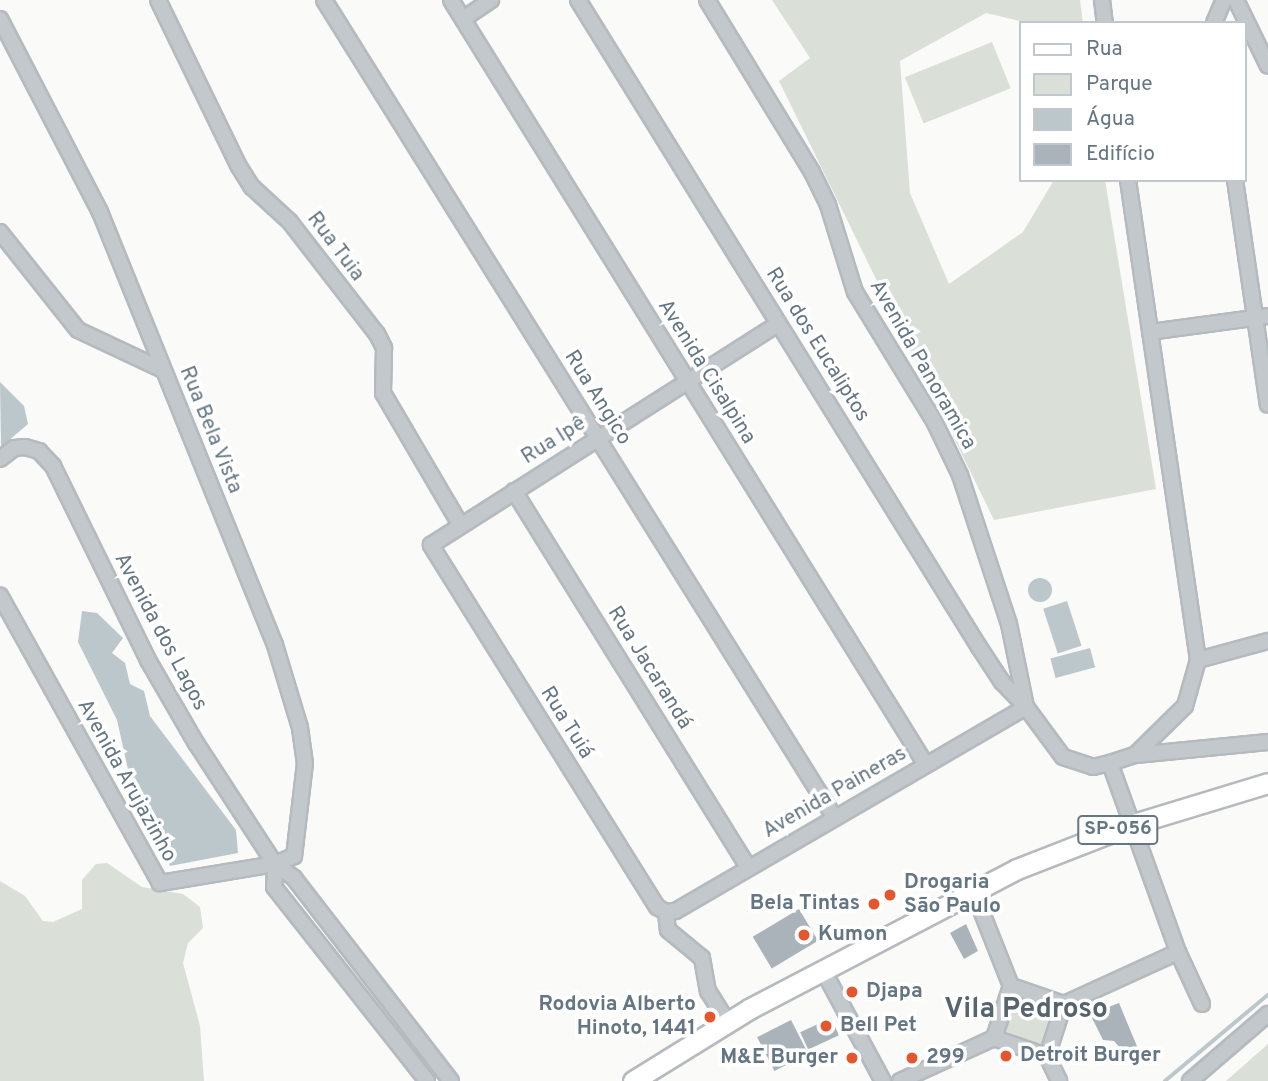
<!DOCTYPE html>
<meta charset="utf-8">
<style>
body{margin:0}
#map{position:relative;width:1268px;height:1081px;overflow:hidden;background:#fafaf8;font-family:Overpass,sans-serif}
div>[style]{position:absolute}
[style*='--x']{left:calc(var(--x)*1px);top:calc(var(--y)*1px);width:calc(var(--w)*1px);rotate:calc(var(--a)*1deg)}
.green>*{inset:0;background:#dadfd7;transform-origin:0 0}
.water>*{inset:0;background:#bbc7cb;transform-origin:0 0}
.round{border-radius:50%}
.stream>*{height:3.5px;margin:-1.75px;padding:0 1.75px;transform-origin:1.75px;border-radius:1.75px;background:#bbc7cb}
.building>*{inset:0;background:#aab3b9;transform-origin:0 0}
.roads{filter:drop-shadow(2px 0 #b5babe) drop-shadow(-2px 0 #b5babe) drop-shadow(0 2px #b5babe) drop-shadow(0 -2px #b5babe)}
.minor>*{height:14px;margin:-7px;padding:0 7px;transform-origin:7px;border-radius:7px;background:#c3c8cc}
.major>*{height:19px;margin:-9.5px;padding:0 9.5px;transform-origin:9.5px;border-radius:9.5px;background:#fff}
.dots>*{width:19px;height:19px;translate:-50% -50%;box-sizing:border-box;border:4px solid #fff;border-radius:50%}
span{translate:-50% -50%;white-space:nowrap;text-align:center;line-height:1.15;-webkit-text-stroke:7px #fff;paint-order:stroke}
.shield-label span{padding:2px 5px;background:#fff;border:2px solid;border-radius:5px;-webkit-text-stroke-width:0}
.shield-label{font-size:19px;color:#657683;font-weight:700}
.street-label{font-size:21px;color:#657683}
.poi-label{font-size:21px;color:#657683;font-weight:700}
.left{translate:0 -50%;text-align:left}
.right{translate:-100% -50%;text-align:right}
.district-label{font-size:28px;color:#57646e;font-weight:700}
.legend{position:absolute;left:1019px;top:21px;width:228px;height:161px;box-sizing:border-box;background:#fff;border:2px solid #c1c8cd;margin:0;padding:9px 12px;list-style:none;font-size:21px;color:#657683}
.legend li{display:flex;align-items:center;gap:14px;height:35px}
.legend b{width:35px;border:2px solid #c1c8cd}
</style>
<div id="map">
<div class="green">
<i style="clip-path:polygon(772px 0,1080px 0,1083px 23px,1028px 23px,986px 13px,900px 61px,910px 193px,949px 284px,1023px 232px,1054px 180px,1105px 180px,1156px 489px,994px 520px,779px 81px,810px 58px)"></i>
<i style="left:992px;top:42px;width:50px;height:94px;rotate:68deg"></i>
<i style="clip-path:polygon(107px 863px,142px 887px,183px 894px,200px 907px,203px 928px,188px 943px,183px 963px,200px 1026px,204px 1081px,0 1081px,0 881px,25px 896px,43px 921px,53px 922px,82px 909px,82px 880px,96px 864px)"></i>
<i style="left:1014px;top:991px;width:47px;height:47px;rotate:18deg"></i>
<i style="clip-path:polygon(1268px 1044px,1268px 1081px,1226px 1081px)"></i>
</div>
<div class="water">
<i style="clip-path:polygon(0 382px,24px 406px,28px 424px,1px 447px)"></i>
<i class="round" style="left:1028px;top:578px;width:24px;height:24px"></i>
<i style="left:1067px;top:601px;width:47px;height:25px;rotate:72deg"></i>
<i style="clip-path:polygon(82px 611px,97px 613px,123px 638px,112px 653px,125px 663px,130px 684px,144px 691px,150px 716px,236px 830px,238px 853px,170px 866px,129px 774px,117px 720px,78px 642px)"></i>
<i style="left:1090px;top:648px;width:20px;height:41px;rotate:75deg"></i>
</div>
<div class="stream">
<i style="--x:1165;--y:1081;--w:134;--a:-39.9"></i>
</div>
<div class="building">
<i style="left:799px;top:909px;width:37px;height:54px;rotate:59deg"></i>
<i style="clip-path:polygon(966px 924px,978px 951px,964px 959px,950px 933px)"></i>
<i style="clip-path:polygon(1119px 1003px,1139px 1051px,1126px 1055px,1114px 1041px,1103px 1040px,1090px 1014px)"></i>
<i style="left:831px;top:1018px;width:19px;height:34px;rotate:65deg"></i>
<i style="left:791px;top:1020px;width:38px;height:38px;rotate:63deg"></i>
</div>
<div class="roads">
<div class="minor">
<i style="--x:158;--y:0;--w:183;--a:64.1"></i>
<i style="--x:238;--y:165;--w:26;--a:58"></i>
<i style="--x:252;--y:187;--w:52;--a:42.6"></i>
<i style="--x:290;--y:222;--w:142;--a:52.2"></i>
<i style="--x:377;--y:334;--w:16;--a:63"></i>
<i style="--x:384;--y:348;--w:45;--a:91.3"></i>
<i style="--x:383;--y:393;--w:152;--a:59.6"></i>
<i style="--x:324;--y:0;--w:964;--a:58.01"></i>
<i style="--x:451;--y:0;--w:900;--a:58.16"></i>
<i style="--x:578;--y:0;--w:761;--a:58.21"></i>
<i style="--x:979;--y:647;--w:42;--a:56.7"></i>
<i style="--x:1002;--y:682;--w:35;--a:46"></i>
<i style="--x:1026;--y:707;--w:406;--a:149.8"></i>
<i style="--x:675;--y:911;--w:9;--a:174"></i>
<i style="--x:707;--y:0;--w:202;--a:58.6"></i>
<i style="--x:812;--y:172;--w:37;--a:64"></i>
<i style="--x:828;--y:205;--w:91;--a:72.8"></i>
<i style="--x:855;--y:292;--w:151;--a:58.5"></i>
<i style="--x:934;--y:421;--w:60;--a:64.3"></i>
<i style="--x:960;--y:475;--w:157;--a:71.8"></i>
<i style="--x:1009;--y:624;--w:85;--a:78.4"></i>
<i style="--x:1026;--y:707;--w:62;--a:53.5"></i>
<i style="--x:1063;--y:757;--w:32;--a:18"></i>
<i style="--x:1093;--y:767;--w:17;--a:-13"></i>
<i style="--x:1102;--y:0;--w:23;--a:83"></i>
<i style="--x:1236;--y:0;--w:73;--a:64.1"></i>
<i style="--x:0;--y:19;--w:217;--a:62.6"></i>
<i style="--x:100;--y:212;--w:467;--a:68"></i>
<i style="--x:275;--y:645;--w:87;--a:73.2"></i>
<i style="--x:300;--y:728;--w:35;--a:82"></i>
<i style="--x:305;--y:763;--w:94;--a:96.7"></i>
<i style="--x:294;--y:856;--w:21;--a:157"></i>
<i style="--x:275;--y:864;--w:117;--a:170.6"></i>
<i style="--x:160;--y:883;--w:329;--a:-119.1"></i>
<i style="--x:463;--y:19;--w:34;--a:-34"></i>
<i style="--x:1214;--y:23;--w:25;--a:-67"></i>
<i style="--x:1128;--y:180;--w:485;--a:81.7"></i>
<i style="--x:1198;--y:660;--w:48;--a:105.8"></i>
<i style="--x:1185;--y:706;--w:70;--a:135.6"></i>
<i style="--x:1235;--y:180;--w:227;--a:81.7"></i>
<i style="--x:0;--y:232;--w:125;--a:51.5"></i>
<i style="--x:78;--y:330;--w:94;--a:25.2"></i>
<i style="--x:1150;--y:332;--w:119;--a:-7.7"></i>
<i style="--x:0;--y:459;--w:18;--a:-38"></i>
<i style="--x:14;--y:448;--w:11;--a:-5"></i>
<i style="--x:25;--y:447;--w:15;--a:16"></i>
<i style="--x:39;--y:451;--w:21;--a:47"></i>
<i style="--x:53;--y:466;--w:216;--a:63.9"></i>
<i style="--x:148;--y:660;--w:96;--a:60"></i>
<i style="--x:196;--y:743;--w:145;--a:56.9"></i>
<i style="--x:275;--y:864;--w:24;--a:36"></i>
<i style="--x:294;--y:878;--w:257;--a:52.3"></i>
<i style="--x:514;--y:491;--w:444;--a:58.1"></i>
<i style="--x:1198;--y:660;--w:73;--a:-15.2"></i>
<i style="--x:275;--y:864;--w:23;--a:92"></i>
<i style="--x:274;--y:887;--w:247;--a:51.7"></i>
<i style="--x:973;--y:890;--w:103;--a:68.4"></i>
<i style="--x:666;--y:912;--w:10;--a:-151"></i>
<i style="--x:657;--y:907;--w:427;--a:-122"></i>
<i style="--x:431;--y:545;--w:411;--a:-32.5"></i>
<i style="--x:666;--y:912;--w:18;--a:84"></i>
<i style="--x:668;--y:930;--w:44;--a:39.5"></i>
<i style="--x:702;--y:958;--w:34;--a:80"></i>
<i style="--x:708;--y:991;--w:36;--a:58"></i>
<i style="--x:824;--y:972;--w:124;--a:61.6"></i>
<i style="--x:1011;--y:986;--w:56;--a:18.8"></i>
<i style="--x:1064;--y:1004;--w:125;--a:-24.5"></i>
<i style="--x:1202;--y:1004;--w:57;--a:-114.8"></i>
<i style="--x:1178;--y:952;--w:201;--a:-109.8"></i>
<i style="--x:1110;--y:763;--w:26;--a:-18"></i>
<i style="--x:1135;--y:755;--w:134;--a:-5.6"></i>
<i style="--x:994;--y:1038;--w:56;--a:18.8"></i>
<i style="--x:994;--y:1038;--w:55;--a:-71.9"></i>
<i style="--x:1047;--y:1056;--w:55;--a:-71.9"></i>
<i style="--x:1047;--y:1056;--w:28;--a:64"></i>
<i style="--x:900;--y:1081;--w:103;--a:-24.6"></i>
<i style="--x:1190;--y:1081;--w:103;--a:-40.7"></i>
</div>
<div class="major">
<i style="--x:633;--y:1081;--w:137;--a:-31.8"></i>
<i style="--x:749;--y:1009;--w:302;--a:-27.6"></i>
<i style="--x:1017;--y:869;--w:121;--a:-21.3"></i>
<i style="--x:1130;--y:825;--w:144;--a:-16.9"></i>
</div>
</div>
<div class="dots">
<i style="left:890px;top:895px;background:#e4572e"></i>
<i style="left:874px;top:904px;background:#e4572e"></i>
<i style="left:804px;top:935px;background:#e4572e"></i>
<i style="left:852px;top:992px;background:#e4572e"></i>
<i style="left:710px;top:1017px;background:#e4572e"></i>
<i style="left:826px;top:1026px;background:#e4572e"></i>
<i style="left:1006px;top:1056px;background:#e4572e"></i>
<i style="left:852px;top:1058px;background:#e4572e"></i>
<i style="left:912px;top:1058px;background:#e4572e"></i>
</div>
<div class="shield-label">
<span style="left:1118px;top:830px">SP-056</span>
</div>
<div class="street-label">
<span style="left:335px;top:247px;rotate:53deg">Rua Tuia</span>
<span style="left:817px;top:345px;rotate:58deg">Rua dos Eucaliptos</span>
<span style="left:922px;top:365px;rotate:60deg">Avenida Panoramica</span>
<span style="left:706px;top:372px;rotate:58deg">Avenida Cisalpina</span>
<span style="left:597px;top:398px;rotate:58deg">Rua Angico</span>
<span style="left:210px;top:430px;rotate:68deg">Rua Bela Vista</span>
<span style="left:554px;top:441px;rotate:-32deg">Rua Ipê</span>
<span style="left:160px;top:632px;rotate:62deg">Avenida dos Lagos</span>
<span style="left:649px;top:668px;rotate:58deg">Rua Jacarandá</span>
<span style="left:566px;top:723px;rotate:58deg">Rua Tuiá</span>
<span style="left:126px;top:781px;rotate:61deg">Avenida Arujazinho</span>
<span style="left:835px;top:793px;rotate:-30deg">Avenida Paineras</span>
</div>
<div class="poi-label">
<span class="left" style="left:904px;top:895px">Drogaria<br>São Paulo</span>
<span class="right" style="left:860px;top:904px">Bela Tintas</span>
<span class="left" style="left:818px;top:935px">Kumon</span>
<span class="left" style="left:866px;top:992px">Djapa</span>
<span class="right" style="left:696px;top:1017px">Rodovia Alberto<br>Hinoto, 1441</span>
<span class="left" style="left:840px;top:1026px">Bell Pet</span>
<span class="left" style="left:1020px;top:1056px">Detroit Burger</span>
<span class="right" style="left:838px;top:1058px">M&amp;E Burger</span>
<span class="left" style="left:926px;top:1058px">299</span>
</div>
<div class="district-label">
<span style="left:1026px;top:1010px">Vila Pedroso</span>
</div>
<ul class="legend">
<li><b style="height:9px;background:#fff"></b>Rua</li>
<li><b style="height:19px;background:#dadfd7"></b>Parque</li>
<li><b style="height:19px;background:#bbc7cb"></b>Água</li>
<li><b style="height:19px;background:#aab3b9"></b>Edifício</li>
</ul>
</div>
